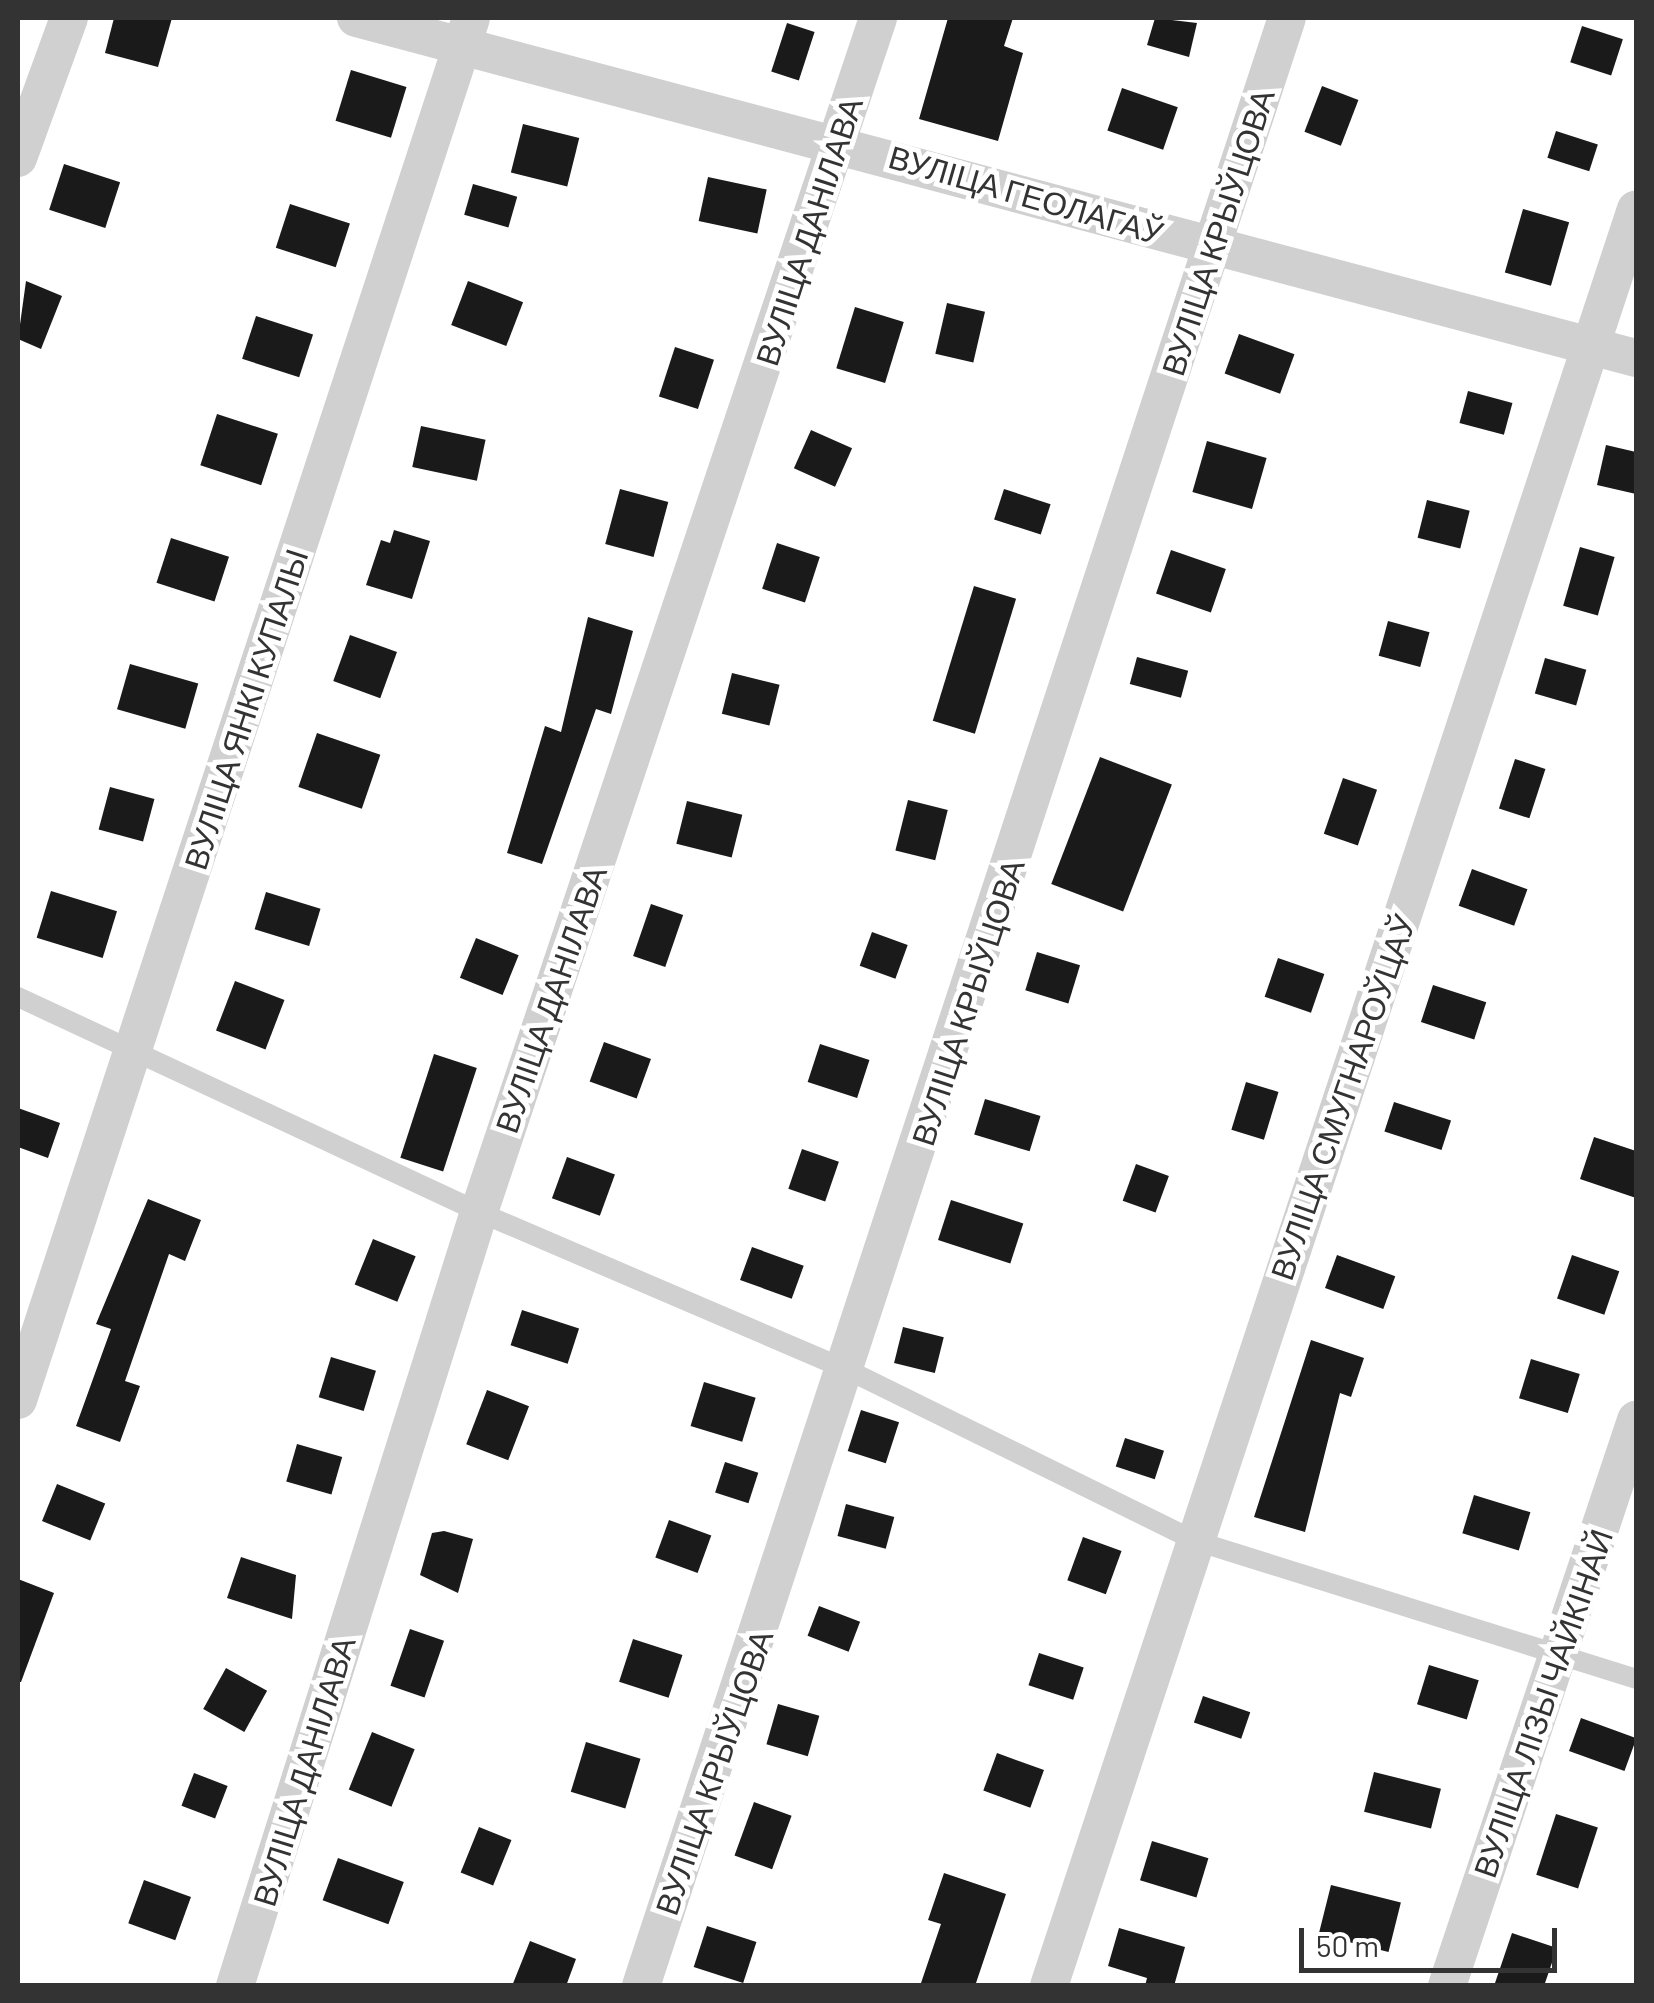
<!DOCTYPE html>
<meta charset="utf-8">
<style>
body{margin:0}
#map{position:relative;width:1654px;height:2003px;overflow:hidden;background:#fff;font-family:Barlow,sans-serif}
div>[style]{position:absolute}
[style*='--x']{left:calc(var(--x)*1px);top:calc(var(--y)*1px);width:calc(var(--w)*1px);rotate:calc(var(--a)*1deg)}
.building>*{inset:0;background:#1a1a1a;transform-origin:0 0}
.lane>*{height:20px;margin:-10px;padding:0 10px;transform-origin:10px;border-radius:10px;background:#d0d0d0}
.street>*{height:38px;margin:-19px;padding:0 19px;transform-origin:19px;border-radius:19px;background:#d0d0d0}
span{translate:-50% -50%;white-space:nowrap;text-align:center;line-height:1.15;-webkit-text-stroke:10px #fff;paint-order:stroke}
.street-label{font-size:32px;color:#333}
.frame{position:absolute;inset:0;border:20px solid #333;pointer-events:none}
.scale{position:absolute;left:1299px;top:1928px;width:258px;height:45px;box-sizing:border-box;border:5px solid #333;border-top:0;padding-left:12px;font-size:30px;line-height:35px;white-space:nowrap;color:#333;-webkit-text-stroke:8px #fff;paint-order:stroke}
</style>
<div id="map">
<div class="building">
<i style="clip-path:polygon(114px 18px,172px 18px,158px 67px,105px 53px)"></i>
<i style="clip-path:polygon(948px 18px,1013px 18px,1004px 46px,1023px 53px,998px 141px,919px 119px)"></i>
<i style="clip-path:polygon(1155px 18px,1197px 23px,1189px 57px,1147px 45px)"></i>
<i style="left:787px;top:23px;width:29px;height:51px;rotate:18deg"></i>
<i style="left:1582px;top:26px;width:43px;height:38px;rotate:18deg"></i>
<i style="left:351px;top:70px;width:58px;height:53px;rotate:17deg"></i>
<i style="left:1322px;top:86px;width:39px;height:49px;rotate:21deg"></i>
<i style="left:1122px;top:88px;width:59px;height:45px;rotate:19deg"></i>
<i style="left:523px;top:124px;width:58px;height:50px;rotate:14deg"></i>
<i style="left:1556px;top:131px;width:44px;height:28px;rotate:18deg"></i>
<i style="left:64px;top:164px;width:59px;height:48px;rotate:18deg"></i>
<i style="left:708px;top:177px;width:60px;height:45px;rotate:12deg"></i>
<i style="left:473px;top:184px;width:46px;height:32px;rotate:16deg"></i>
<i style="left:290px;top:204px;width:63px;height:46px;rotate:18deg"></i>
<i style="left:1523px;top:209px;width:48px;height:66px;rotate:16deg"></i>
<i style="clip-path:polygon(26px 281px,62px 296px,41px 349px,18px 339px)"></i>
<i style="left:468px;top:281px;width:59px;height:47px;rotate:21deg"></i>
<i style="left:947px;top:303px;width:39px;height:52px;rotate:13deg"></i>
<i style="left:855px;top:307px;width:51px;height:64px;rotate:17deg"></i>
<i style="left:256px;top:316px;width:60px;height:45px;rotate:18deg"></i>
<i style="left:1239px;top:334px;width:59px;height:42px;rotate:20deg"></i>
<i style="left:675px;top:347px;width:41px;height:52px;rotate:18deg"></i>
<i style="left:1468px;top:391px;width:46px;height:33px;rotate:15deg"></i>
<i style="left:217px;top:414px;width:64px;height:54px;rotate:18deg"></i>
<i style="left:421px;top:426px;width:66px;height:42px;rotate:12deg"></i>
<i style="left:811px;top:430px;width:45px;height:42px;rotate:24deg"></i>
<i style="left:1207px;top:441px;width:62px;height:53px;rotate:16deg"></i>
<i style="clip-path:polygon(1606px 445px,1636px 452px,1636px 494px,1597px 485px)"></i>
<i style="left:620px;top:489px;width:50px;height:57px;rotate:15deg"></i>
<i style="left:1004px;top:489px;width:49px;height:32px;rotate:18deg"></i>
<i style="left:1427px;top:500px;width:44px;height:39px;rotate:14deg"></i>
<i style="clip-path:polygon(394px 530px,430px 541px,412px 599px,366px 585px,381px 540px,390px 543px)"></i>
<i style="left:171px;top:538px;width:61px;height:47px;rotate:18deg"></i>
<i style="left:777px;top:543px;width:45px;height:48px;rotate:18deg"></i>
<i style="left:1580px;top:547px;width:36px;height:61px;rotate:16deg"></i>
<i style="left:1171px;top:550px;width:58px;height:46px;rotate:19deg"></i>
<i style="left:974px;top:586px;width:44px;height:141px;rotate:17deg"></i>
<i style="clip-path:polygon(588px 617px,633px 631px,611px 714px,596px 709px,542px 864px,507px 853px,545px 726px,561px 732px)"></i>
<i style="left:1388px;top:621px;width:43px;height:36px;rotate:15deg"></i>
<i style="left:350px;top:635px;width:50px;height:49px;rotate:20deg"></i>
<i style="left:1137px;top:657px;width:53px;height:28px;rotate:15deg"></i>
<i style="left:1545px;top:658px;width:43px;height:37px;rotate:16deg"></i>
<i style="left:130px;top:664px;width:71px;height:47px;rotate:16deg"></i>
<i style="left:732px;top:673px;width:49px;height:42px;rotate:14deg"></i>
<i style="left:317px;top:733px;width:67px;height:57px;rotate:19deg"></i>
<i style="left:1100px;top:757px;width:77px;height:136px;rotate:21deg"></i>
<i style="left:1515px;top:759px;width:32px;height:52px;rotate:18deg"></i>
<i style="left:1343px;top:778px;width:36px;height:59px;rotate:19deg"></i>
<i style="left:110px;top:787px;width:46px;height:44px;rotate:15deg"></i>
<i style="left:908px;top:800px;width:41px;height:52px;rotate:14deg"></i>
<i style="left:687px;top:801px;width:57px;height:44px;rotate:14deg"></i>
<i style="left:1472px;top:869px;width:59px;height:39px;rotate:20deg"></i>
<i style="left:51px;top:891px;width:69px;height:49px;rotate:17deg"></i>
<i style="left:266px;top:892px;width:57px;height:39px;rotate:17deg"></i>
<i style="left:651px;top:904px;width:34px;height:55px;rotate:19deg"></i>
<i style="left:872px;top:932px;width:38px;height:36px;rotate:20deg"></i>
<i style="left:476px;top:938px;width:46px;height:43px;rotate:22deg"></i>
<i style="left:1037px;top:952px;width:45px;height:40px;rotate:17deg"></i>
<i style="left:1278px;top:958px;width:49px;height:41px;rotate:19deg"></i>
<i style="left:235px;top:981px;width:53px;height:53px;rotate:21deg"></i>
<i style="left:1433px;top:985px;width:56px;height:39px;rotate:18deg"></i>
<i style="left:604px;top:1042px;width:50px;height:42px;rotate:20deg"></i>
<i style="left:820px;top:1044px;width:52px;height:40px;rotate:18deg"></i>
<i style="left:434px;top:1054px;width:45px;height:109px;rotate:18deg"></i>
<i style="left:1246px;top:1082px;width:34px;height:50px;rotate:17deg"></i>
<i style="left:985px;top:1099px;width:58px;height:37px;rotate:17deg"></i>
<i style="left:1394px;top:1102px;width:60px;height:31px;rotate:18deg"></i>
<i style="clip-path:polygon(18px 1108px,60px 1123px,48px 1158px,18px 1147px)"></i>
<i style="clip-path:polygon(1594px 1137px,1636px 1151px,1636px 1198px,1580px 1179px)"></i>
<i style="left:802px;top:1149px;width:39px;height:42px;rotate:19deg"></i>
<i style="left:567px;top:1157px;width:51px;height:44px;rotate:20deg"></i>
<i style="left:1136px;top:1164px;width:35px;height:39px;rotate:20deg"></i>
<i style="clip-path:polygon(148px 1199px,201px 1220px,185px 1261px,169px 1254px,125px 1381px,140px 1386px,120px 1442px,76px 1426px,111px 1329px,96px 1324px)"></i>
<i style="left:951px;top:1200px;width:76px;height:42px;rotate:18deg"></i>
<i style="left:373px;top:1239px;width:46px;height:49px;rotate:22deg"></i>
<i style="left:752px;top:1247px;width:55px;height:35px;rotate:20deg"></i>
<i style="left:1337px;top:1255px;width:62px;height:35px;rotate:20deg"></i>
<i style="left:1572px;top:1255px;width:50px;height:46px;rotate:19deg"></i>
<i style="left:522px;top:1310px;width:60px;height:37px;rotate:18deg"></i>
<i style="left:903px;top:1327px;width:42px;height:37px;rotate:14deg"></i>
<i style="clip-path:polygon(1311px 1340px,1364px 1358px,1351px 1397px,1340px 1393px,1305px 1532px,1254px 1517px)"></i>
<i style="left:331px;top:1357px;width:47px;height:42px;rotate:17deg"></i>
<i style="left:1531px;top:1359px;width:51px;height:41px;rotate:17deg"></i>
<i style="left:704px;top:1382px;width:54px;height:46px;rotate:17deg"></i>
<i style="left:487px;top:1390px;width:45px;height:58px;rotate:21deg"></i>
<i style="left:861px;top:1410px;width:40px;height:43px;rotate:18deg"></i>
<i style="left:1125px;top:1438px;width:41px;height:30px;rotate:18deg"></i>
<i style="left:297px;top:1444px;width:47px;height:39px;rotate:16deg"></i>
<i style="left:725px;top:1462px;width:35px;height:32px;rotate:18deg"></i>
<i style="left:57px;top:1484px;width:52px;height:40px;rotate:22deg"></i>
<i style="left:1474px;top:1495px;width:59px;height:40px;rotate:17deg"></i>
<i style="left:846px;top:1504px;width:50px;height:33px;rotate:15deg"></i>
<i style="left:669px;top:1520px;width:45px;height:40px;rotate:20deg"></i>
<i style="clip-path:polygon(444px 1531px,473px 1539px,458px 1593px,420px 1575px,432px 1533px)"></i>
<i style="left:1083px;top:1537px;width:41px;height:46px;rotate:20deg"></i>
<i style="clip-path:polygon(241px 1557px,296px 1575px,292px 1619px,227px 1598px)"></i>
<i style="clip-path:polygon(18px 1579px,54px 1593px,21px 1682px,18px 1682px)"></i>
<i style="left:819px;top:1606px;width:44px;height:32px;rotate:21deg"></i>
<i style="left:410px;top:1629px;width:36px;height:60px;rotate:19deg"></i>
<i style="left:633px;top:1639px;width:52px;height:45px;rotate:18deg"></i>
<i style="left:1039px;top:1653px;width:47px;height:34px;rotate:18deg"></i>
<i style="left:1429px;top:1665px;width:52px;height:41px;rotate:17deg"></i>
<i style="left:226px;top:1668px;width:47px;height:47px;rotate:29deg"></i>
<i style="left:1203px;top:1696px;width:50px;height:28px;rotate:19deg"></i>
<i style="left:778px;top:1704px;width:43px;height:42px;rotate:16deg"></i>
<i style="left:1581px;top:1718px;width:59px;height:35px;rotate:20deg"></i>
<i style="left:372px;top:1732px;width:46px;height:62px;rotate:22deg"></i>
<i style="left:586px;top:1742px;width:57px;height:52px;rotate:17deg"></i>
<i style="left:997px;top:1753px;width:50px;height:40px;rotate:20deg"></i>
<i style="left:1374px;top:1772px;width:69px;height:41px;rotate:14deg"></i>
<i style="left:194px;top:1773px;width:36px;height:35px;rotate:21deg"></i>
<i style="left:754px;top:1802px;width:40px;height:57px;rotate:20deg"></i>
<i style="left:1556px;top:1814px;width:44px;height:64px;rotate:18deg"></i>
<i style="left:479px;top:1827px;width:35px;height:49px;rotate:22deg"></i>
<i style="left:1152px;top:1841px;width:59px;height:41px;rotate:17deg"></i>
<i style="left:338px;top:1858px;width:70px;height:45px;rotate:20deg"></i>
<i style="clip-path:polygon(944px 1873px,1006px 1894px,975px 1986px,920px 1986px,941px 1924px,928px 1920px)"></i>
<i style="left:144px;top:1880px;width:50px;height:46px;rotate:20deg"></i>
<i style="left:1331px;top:1885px;width:72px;height:51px;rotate:14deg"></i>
<i style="left:707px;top:1926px;width:52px;height:43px;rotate:18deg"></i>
<i style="clip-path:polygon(1119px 1928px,1185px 1947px,1174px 1986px,1145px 1986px,1147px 1978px,1108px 1966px)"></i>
<i style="clip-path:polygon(1512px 1933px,1557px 1948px,1544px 1986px,1494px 1986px)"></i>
<i style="clip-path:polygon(530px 1941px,576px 1959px,566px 1986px,512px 1986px)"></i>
</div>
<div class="lane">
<i style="--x:18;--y:997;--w:509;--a:25"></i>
<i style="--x:479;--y:1212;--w:401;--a:23.2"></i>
<i style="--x:848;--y:1370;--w:385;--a:26.2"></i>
<i style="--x:1193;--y:1540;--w:464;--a:17.4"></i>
</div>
<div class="street">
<i style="--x:356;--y:18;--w:1324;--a:14.88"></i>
<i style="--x:18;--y:158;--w:149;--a:-70"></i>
<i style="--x:18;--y:1400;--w:1454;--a:-71.85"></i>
<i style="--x:235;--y:1986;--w:812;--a:-72.5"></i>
<i style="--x:479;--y:1212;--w:1259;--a:-71.52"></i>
<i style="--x:641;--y:1986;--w:2071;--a:-71.83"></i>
<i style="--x:1049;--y:1986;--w:1871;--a:-71.72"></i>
<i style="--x:1447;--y:1986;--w:597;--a:-71.53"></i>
</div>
<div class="street-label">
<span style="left:1026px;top:194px;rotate:16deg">ВУЛІЦА ГЕОЛАГАЎ</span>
<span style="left:808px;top:231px;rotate:-72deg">ВУЛІЦА ДАНІЛАВА</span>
<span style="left:1217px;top:232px;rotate:-72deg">ВУЛІЦА КРЫЎЦОВА</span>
<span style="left:245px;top:709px;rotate:-72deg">ВУЛІЦА ЯНКІ КУПАЛЫ</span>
<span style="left:550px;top:999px;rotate:-71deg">ВУЛІЦА ДАНІЛАВА</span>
<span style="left:967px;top:1002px;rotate:-72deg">ВУЛІЦА КРЫЎЦОВА</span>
<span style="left:1342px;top:1097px;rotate:-71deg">ВУЛІЦА СМУГНАРОЎЦАЎ</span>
<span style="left:1542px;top:1703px;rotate:-71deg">ВУЛІЦА ЛІЗЫ ЧАЙКІНАЙ</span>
<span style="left:303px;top:1771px;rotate:-73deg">ВУЛІЦА ДАНІЛАВА</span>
<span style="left:713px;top:1772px;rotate:-71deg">ВУЛІЦА КРЫЎЦОВА</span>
</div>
<div class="frame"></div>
<div class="scale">50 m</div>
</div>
